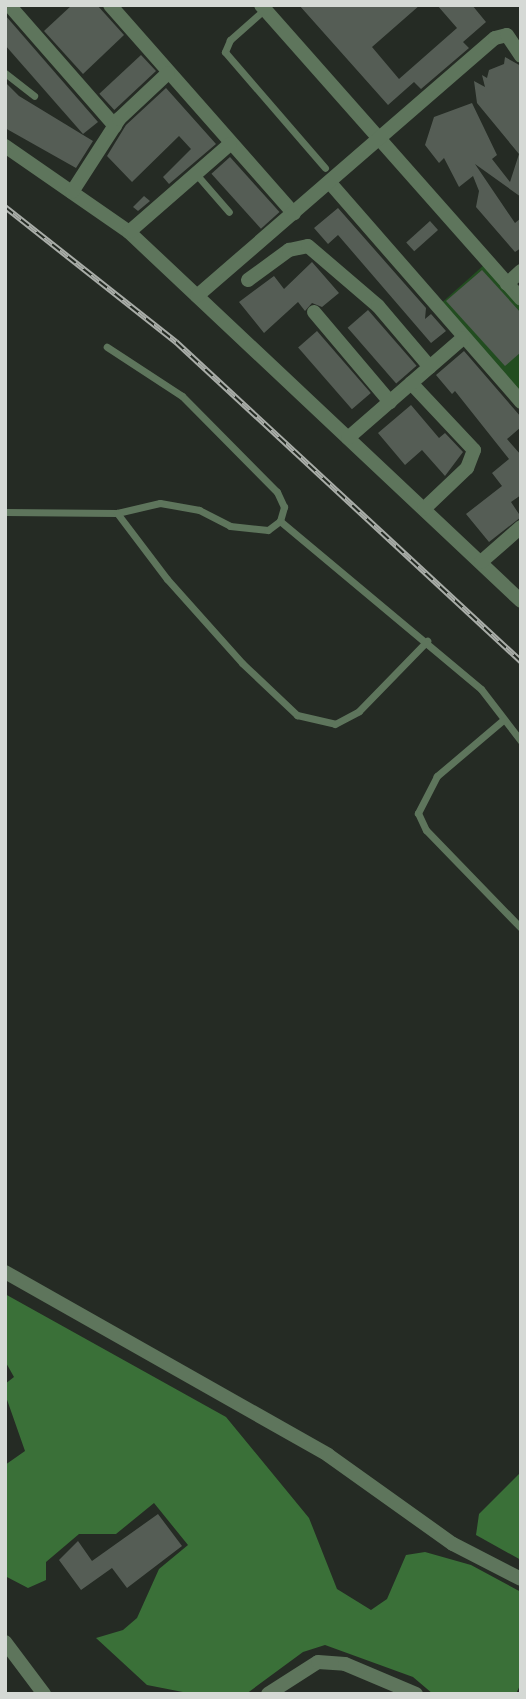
<!DOCTYPE html>
<style>
body{margin:0}
#map{position:relative;width:526px;height:1699px;overflow:hidden;background:#252b24;font-family:Manrope,sans-serif}
div>[style]{position:absolute}
[style*='--x']{left:calc(var(--x)*1px);top:calc(var(--y)*1px);width:calc(var(--w)*1px);rotate:calc(var(--a)*1deg)}
.green>*{inset:0;background:#224d20}
.forest>*{inset:0;background:#3a7038}
.building>*{inset:0;background:#555d55;transform-origin:0 0}
.lane>*{height:7px;margin:-3.5px;padding:0 3.5px;transform-origin:3.5px;border-radius:3.5px;background:#5e755c}
.street>*{height:14px;margin:-7px;padding:0 7px;transform-origin:7px;border-radius:7px;background:#5e755c}
.rail>*{height:6px;margin-top:-3px;transform-origin:0;background:repeating-linear-gradient(90deg,#252b24 0 10px,#a9ada8 0 20px);box-sizing:border-box;border-block:2px solid #a9ada8}
span{translate:-50% -50%;white-space:nowrap;text-align:center;line-height:1.15;-webkit-text-stroke:6px #252b24;paint-order:stroke}
.frame{position:absolute;inset:0;border:7px solid #d5d9d5;pointer-events:none}
</style>
<div id="map">
<div class="green">
<i style="clip-path:polygon(484px 265px,521px 305px,521px 402px,438px 306px)"></i>
</div>
<div class="forest">
<i style="clip-path:polygon(5px 1294px,226px 1417px,309px 1518px,337px 1589px,371px 1610px,387px 1599px,406px 1555px,425px 1552px,471px 1565px,521px 1592px,521px 1683px,516px 1694px,433px 1694px,413px 1677px,325px 1645px,303px 1652px,246px 1694px,193px 1694px,147px 1685px,96px 1638px,123px 1630px,137px 1618px,159px 1569px,188px 1545px,154px 1503px,116px 1534px,79px 1534px,46px 1562px,46px 1580px,28px 1588px,5px 1576px,5px 1465px,25px 1451px,5px 1394px,5px 1384px,14px 1377px,5px 1361px)"></i>
<i style="clip-path:polygon(521px 1472px,521px 1560px,476px 1535px,479px 1514px)"></i>
</div>
<div class="building">
<i style="clip-path:polygon(72px 5px,97px 5px,124px 35px,83px 74px,44px 31px)"></i>
<i style="clip-path:polygon(299px 5px,420px 5px,372px 47px,399px 79px,457px 28px,437px 5px,472px 5px,486px 22px,463px 42px,469px 48px,421px 89px,414px 82px,388px 105px)"></i>
<i style="clip-path:polygon(5px 15px,98px 122px,83px 134px,5px 45px)"></i>
<i style="left:141px;top:55px;width:22px;height:57px;rotate:47deg"></i>
<i style="clip-path:polygon(505px 57px,521px 66px,521px 197px,475px 164px,515px 223px,521px 218px,521px 248px,515px 252px,476px 207px,479px 191px,473px 176px,459px 187px,444px 158px,439px 163px,425px 145px,434px 117px,472px 103px,497px 155px,492px 159px,510px 182px,519px 154px,477px 103px,474px 81px,485px 87px,482px 75px,487px 78px,489px 70px,504px 64px)"></i>
<i style="clip-path:polygon(5px 82px,19px 96px,93px 141px,76px 168px,5px 128px)"></i>
<i style="clip-path:polygon(166px 88px,216px 144px,169px 184px,163px 177px,191px 149px,179px 136px,132px 182px,107px 156px,126px 125px)"></i>
<i style="left:230px;top:157px;width:74px;height:25px;rotate:48deg"></i>
<i style="clip-path:polygon(144px 196px,150px 201px,138px 211px,133px 207px)"></i>
<i style="clip-path:polygon(338px 208px,426px 308px,425px 319px,431px 314px,446px 331px,431px 343px,338px 235px,328px 244px,314px 228px)"></i>
<i style="left:430px;top:221px;width:12px;height:32px;rotate:48deg"></i>
<i style="clip-path:polygon(312px 262px,339px 293px,322px 307px,312px 303px,305px 311px,298px 302px,264px 333px,239px 302px,274px 276px,284px 289px)"></i>
<i style="clip-path:polygon(482px 270px,521px 313px,521px 352px,505px 366px,446px 301px)"></i>
<i style="left:368px;top:310px;width:74px;height:27px;rotate:49deg"></i>
<i style="left:317px;top:331px;width:82px;height:25px;rotate:49deg"></i>
<i style="clip-path:polygon(464px 351px,521px 417px,521px 427px,507px 439px,521px 455px,521px 495px,511px 502px,521px 517px,489px 542px,466px 514px,502px 486px,492px 473px,509px 459px,455px 391px,452px 394px,436px 375px)"></i>
<i style="clip-path:polygon(411px 405px,439px 438px,445px 433px,463px 452px,445px 476px,422px 450px,405px 465px,378px 433px)"></i>
<i style="clip-path:polygon(158px 1514px,182px 1546px,127px 1588px,112px 1568px,81px 1590px,59px 1560px,78px 1541px,92px 1561px)"></i>
</div>
<div class="lane">
<i style="--x:265;--y:9;--w:47;--a:138.5"></i>
<i style="--x:230;--y:40;--w:13;--a:113"></i>
<i style="--x:225;--y:52;--w:153;--a:49.2"></i>
<i style="--x:5;--y:73;--w:37;--a:38"></i>
<i style="--x:196;--y:174;--w:50;--a:49"></i>
<i style="--x:5;--y:512;--w:112;--a:0.5"></i>
<i style="--x:117;--y:513;--w:44;--a:-13.1"></i>
<i style="--x:160;--y:503;--w:40;--a:10"></i>
<i style="--x:199;--y:510;--w:35;--a:27"></i>
<i style="--x:230;--y:526;--w:38;--a:6"></i>
<i style="--x:268;--y:530;--w:15;--a:-37"></i>
<i style="--x:280;--y:521;--w:15;--a:-74"></i>
<i style="--x:284;--y:507;--w:17;--a:-115"></i>
<i style="--x:277;--y:492;--w:135;--a:-134.7"></i>
<i style="--x:182;--y:396;--w:90;--a:-146.8"></i>
<i style="--x:117;--y:513;--w:83;--a:52.9"></i>
<i style="--x:167;--y:579;--w:113;--a:48.2"></i>
<i style="--x:242;--y:663;--w:76;--a:43.4"></i>
<i style="--x:297;--y:715;--w:39;--a:13"></i>
<i style="--x:335;--y:724;--w:27;--a:-28"></i>
<i style="--x:359;--y:711;--w:98;--a:-45.8"></i>
<i style="--x:280;--y:521;--w:262;--a:39.9"></i>
<i style="--x:481;--y:689;--w:66;--a:52.4"></i>
<i style="--x:503;--y:720;--w:87;--a:139.7"></i>
<i style="--x:437;--y:776;--w:42;--a:117.2"></i>
<i style="--x:418;--y:813;--w:19;--a:65"></i>
<i style="--x:426;--y:830;--w:136;--a:45.9"></i>
</div>
<div class="street">
<i style="--x:9;--y:5;--w:161;--a:48.8"></i>
<i style="--x:110;--y:5;--w:278;--a:48.6"></i>
<i style="--x:261;--y:5;--w:392;--a:48.5"></i>
<i style="--x:5;--y:146;--w:151;--a:34.7"></i>
<i style="--x:129;--y:232;--w:538;--a:43.27"></i>
<i style="--x:331;--y:184;--w:289;--a:48.9"></i>
<i style="--x:72;--y:192;--w:87;--a:-57.2"></i>
<i style="--x:119;--y:119;--w:67;--a:-43.2"></i>
<i style="--x:129;--y:232;--w:134;--a:-41.1"></i>
<i style="--x:248;--y:280;--w:51;--a:-36.2"></i>
<i style="--x:289;--y:250;--w:19;--a:-12"></i>
<i style="--x:308;--y:246;--w:92;--a:40.6"></i>
<i style="--x:378;--y:306;--w:80;--a:49.6"></i>
<i style="--x:507;--y:284;--w:19;--a:-43"></i>
<i style="--x:197;--y:296;--w:394;--a:-40.9"></i>
<i style="--x:495;--y:38;--w:12;--a:-14"></i>
<i style="--x:507;--y:35;--w:25;--a:56"></i>
<i style="--x:314;--y:312;--w:118;--a:49.8"></i>
<i style="--x:411;--y:383;--w:92;--a:46.8"></i>
<i style="--x:474;--y:450;--w:19;--a:111"></i>
<i style="--x:467;--y:468;--w:59;--a:136.4"></i>
<i style="--x:348;--y:438;--w:152;--a:-41"></i>
<i style="--x:481;--y:562;--w:53;--a:-41.2"></i>
<i style="--x:5;--y:1272;--w:371;--a:29.5"></i>
<i style="--x:328;--y:1455;--w:153;--a:35.5"></i>
<i style="--x:453;--y:1544;--w:76;--a:27.2"></i>
<i style="--x:5;--y:1642;--w:65;--a:53.1"></i>
<i style="--x:268;--y:1694;--w:59;--a:-32.6"></i>
<i style="--x:318;--y:1662;--w:27;--a:4"></i>
<i style="--x:345;--y:1664;--w:77;--a:22.9"></i>
</div>
<div class="rail">
<i style="--x:5;--y:207;--w:218;--a:38.3"></i>
<i style="--x:176;--y:342;--w:471;--a:42.8"></i>
</div>
<div class="frame"></div>
</div>
